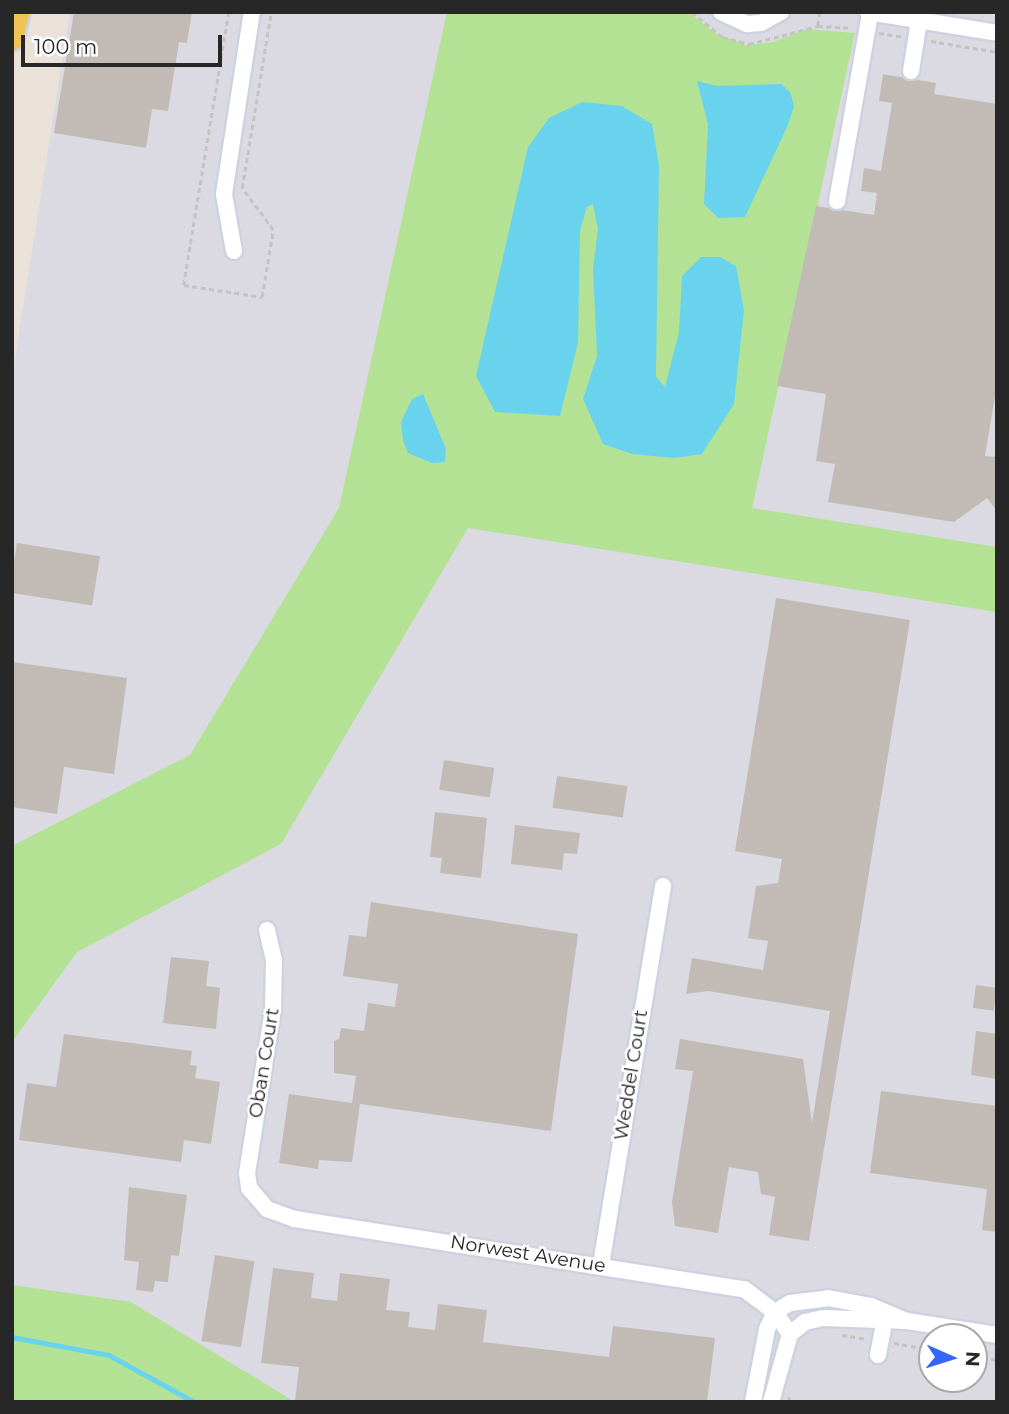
<!DOCTYPE html>
<style>
body{margin:0}
#map{position:relative;width:1009px;height:1414px;overflow:hidden;background:#eae1d8;font-family:Montserrat,sans-serif}
div>[style]{position:absolute}
[style*='--x']{left:calc(var(--x)*1px);top:calc(var(--y)*1px);width:calc(var(--w)*1px);rotate:calc(var(--a)*1deg)}
.industrial>*{inset:0;background:#dbd9e2}
.green>*{inset:0;background:#b3e294}
.water>*{inset:0;background:#69d3ee}
.stream>*{height:4.5px;margin:-2.25px;padding:0 2.25px;transform-origin:2.25px;border-radius:2.25px;background:#69d3ee}
.building>*{inset:0;background:#c2bbb5;transform-origin:0 0}
.path>*{height:2.5px;margin-top:-1.25px;transform-origin:0;background:repeating-linear-gradient(90deg,#c3c3c3 0 5px,transparent 0 8.5px)}
.roads{filter:drop-shadow(2px 0 #cdd2e1) drop-shadow(-2px 0 #cdd2e1) drop-shadow(0 2px #cdd2e1) drop-shadow(0 -2px #cdd2e1)}
.minor>*{height:16px;margin:-8px;padding:0 8px;transform-origin:8px;border-radius:8px;background:#fff}
.major>*{height:21px;margin:-10.5px;padding:0 10.5px;transform-origin:10.5px;border-radius:10.5px;background:#f0c357}
span{translate:-50% -50%;white-space:nowrap;text-align:center;line-height:1.15;-webkit-text-stroke:5px #fff;paint-order:stroke}
.street-label{font-size:19px;color:#272727}
.frame{position:absolute;inset:0;border:14px solid #272727;pointer-events:none}
.north{position:absolute;left:918px;top:1323px;width:70px;height:70px;box-sizing:border-box;background:#fff;border:2px solid #a9a9a9;border-radius:50%;rotate:93deg;font-size:19px;font-weight:700;line-height:28px;text-align:center;color:#272727}
.north::after{content:'';display:block;margin:auto;width:24px;height:32px;background:#3666f9;clip-path:polygon(50% 0,100% 100%,50% 72%,0 100%)}
.scale{position:absolute;left:21px;top:35px;width:201px;height:32px;box-sizing:border-box;border:4px solid #272727;border-top:0;padding-left:9px;font-size:21px;line-height:24px;white-space:nowrap;color:#272727;-webkit-text-stroke:5px #fff;paint-order:stroke}
</style>
<div id="map">
<div class="industrial">
<i style="clip-path:polygon(evenodd,70px 12px,997px 12px,997px 1402px,12px 1402px,12px 377px,70px 12px,932px 1337px,974px 1337px,974px 1379px,932px 1379px,932px 1337px)"></i>
</div>
<div class="green">
<i style="clip-path:polygon(447px 12px,689px 12px,715px 33px,746px 45px,773px 42px,807px 29px,855px 33px,752px 508px,997px 547px,997px 612px,468px 528px,281px 844px,77px 952px,12px 1042px,12px 846px,190px 755px,339px 508px)"></i>
<i style="clip-path:polygon(12px 1285px,131px 1302px,295px 1402px,12px 1402px)"></i>
</div>
<div class="water">
<i style="clip-path:polygon(697px 81px,717px 86px,781px 84px,790px 92px,794px 106px,788px 125px,745px 217px,718px 218px,704px 204px,708px 125px)"></i>
<i style="clip-path:polygon(582px 102px,622px 106px,652px 124px,659px 165px,656px 377px,665px 387px,679px 332px,682px 276px,701px 257px,720px 257px,736px 266px,744px 310px,734px 404px,702px 454px,675px 458px,632px 454px,603px 444px,583px 399px,597px 356px,593px 269px,598px 229px,593px 204px,587px 207px,580px 231px,578px 343px,560px 416px,495px 412px,476px 376px,528px 147px,549px 118px)"></i>
<i style="clip-path:polygon(423px 394px,446px 449px,445px 462px,432px 463px,408px 453px,403px 440px,401px 422px,412px 399px)"></i>
</div>
<div class="stream">
<i style="--x:12;--y:1337;--w:99;--a:10.5"></i>
<i style="--x:109;--y:1355;--w:98;--a:28.7"></i>
</div>
<div class="building">
<i style="clip-path:polygon(74px 12px,192px 12px,187px 43px,179px 42px,168px 111px,152px 109px,146px 148px,54px 133px)"></i>
<i style="clip-path:polygon(883px 74px,936px 83px,934px 94px,997px 104px,997px 384px,985px 456px,997px 457px,997px 511px,987px 498px,954px 522px,828px 502px,835px 464px,816px 461px,826px 394px,777px 386px,816px 206px,874px 215px,877px 193px,861px 191px,864px 168px,881px 171px,892px 103px,879px 101px)"></i>
<i style="left:17px;top:543px;width:84px;height:50px;rotate:9deg"></i>
<i style="clip-path:polygon(776px 598px,910px 620px,809px 1241px,769px 1235px,775px 1197px,761px 1194px,758px 1172px,729px 1167px,718px 1233px,675px 1226px,672px 1202px,693px 1071px,675px 1069px,680px 1039px,803px 1059px,812px 1123px,830px 1011px,708px 991px,686px 994px,692px 958px,763px 970px,768px 941px,748px 938px,756px 886px,778px 883px,782px 859px,735px 851px)"></i>
<i style="clip-path:polygon(12px 662px,127px 678px,114px 774px,64px 767px,57px 814px,12px 807px)"></i>
<i style="left:444px;top:760px;width:51px;height:30px;rotate:9deg"></i>
<i style="left:557px;top:776px;width:71px;height:32px;rotate:8deg"></i>
<i style="clip-path:polygon(435px 812px,487px 818px,481px 878px,440px 873px,442px 858px,430px 857px)"></i>
<i style="clip-path:polygon(515px 825px,580px 833px,577px 854px,564px 853px,562px 870px,511px 864px)"></i>
<i style="clip-path:polygon(371px 902px,578px 934px,551px 1131px,360px 1104px,352px 1162px,319px 1160px,318px 1169px,279px 1163px,289px 1094px,352px 1103px,356px 1076px,334px 1073px,334px 1041px,339px 1039px,341px 1028px,364px 1031px,368px 1003px,395px 1007px,398px 984px,343px 976px,349px 935px,366px 937px)"></i>
<i style="clip-path:polygon(171px 957px,209px 961px,206px 986px,220px 988px,216px 1029px,163px 1023px)"></i>
<i style="left:976px;top:985px;width:21px;height:23px;rotate:8deg"></i>
<i style="clip-path:polygon(976px 1031px,997px 1034px,997px 1079px,971px 1075px)"></i>
<i style="clip-path:polygon(64px 1034px,192px 1051px,190px 1065px,197px 1066px,195px 1078px,220px 1082px,211px 1144px,184px 1140px,181px 1162px,19px 1140px,27px 1083px,56px 1087px)"></i>
<i style="clip-path:polygon(881px 1091px,997px 1106px,997px 1232px,982px 1230px,987px 1189px,870px 1173px)"></i>
<i style="clip-path:polygon(129px 1187px,187px 1195px,179px 1256px,171px 1255px,168px 1282px,155px 1281px,153px 1292px,136px 1290px,139px 1262px,124px 1260px)"></i>
<i style="left:215px;top:1255px;width:40px;height:87px;rotate:9deg"></i>
<i style="clip-path:polygon(273px 1268px,314px 1273px,311px 1298px,337px 1301px,340px 1273px,390px 1279px,386px 1310px,410px 1312px,408px 1327px,435px 1330px,438px 1304px,487px 1310px,483px 1342px,609px 1357px,613px 1326px,715px 1338px,707px 1402px,295px 1401px,299px 1367px,261px 1363px)"></i>
</div>
<div class="path">
<i style="--x:229;--y:12;--w:277;--a:99.4"></i>
<i style="--x:184;--y:285;--w:79;--a:8.7"></i>
<i style="--x:262;--y:297;--w:68;--a:-80.7"></i>
<i style="--x:273;--y:230;--w:52;--a:-126.4"></i>
<i style="--x:242;--y:188;--w:178;--a:-80.6"></i>
<i style="--x:692;--y:12;--w:40;--a:39"></i>
<i style="--x:723;--y:37;--w:27;--a:15"></i>
<i style="--x:749;--y:44;--w:71;--a:-14.6"></i>
<i style="--x:820;--y:12;--w:14;--a:98"></i>
<i style="--x:818;--y:26;--w:34;--a:3"></i>
<i style="--x:879;--y:33;--w:25;--a:9"></i>
<i style="--x:931;--y:41;--w:67;--a:9.5"></i>
<i style="--x:842;--y:1335;--w:25;--a:9"></i>
<i style="--x:894;--y:1343;--w:39;--a:10"></i>
<i style="--x:974;--y:1356;--w:23;--a:10"></i>
<i style="--x:788;--y:1402;--w:8;--a:-76"></i>
</div>
<div class="roads">
<div class="minor">
<i style="--x:721;--y:12;--w:29;--a:25"></i>
<i style="--x:747;--y:24;--w:14;--a:-4"></i>
<i style="--x:761;--y:23;--w:23;--a:-29"></i>
<i style="--x:868;--y:12;--w:131;--a:9.2"></i>
<i style="--x:911;--y:71;--w:51;--a:-80.9"></i>
<i style="--x:837;--y:201;--w:191;--a:-80"></i>
<i style="--x:234;--y:251;--w:58;--a:-100"></i>
<i style="--x:224;--y:194;--w:184;--a:-81.3"></i>
<i style="--x:267;--y:930;--w:31;--a:77"></i>
<i style="--x:274;--y:960;--w:49;--a:91.2"></i>
<i style="--x:273;--y:1009;--w:166;--a:99"></i>
<i style="--x:247;--y:1173;--w:15;--a:82"></i>
<i style="--x:249;--y:1188;--w:28;--a:49"></i>
<i style="--x:267;--y:1209;--w:30;--a:20"></i>
<i style="--x:295;--y:1219;--w:454;--a:8.9"></i>
<i style="--x:744;--y:1289;--w:39;--a:37"></i>
<i style="--x:775;--y:1312;--w:27;--a:56"></i>
<i style="--x:601;--y:1265;--w:384;--a:-80.7"></i>
<i style="--x:878;--y:1355;--w:43;--a:-79.2"></i>
<i style="--x:753;--y:1402;--w:74;--a:-79.1"></i>
<i style="--x:767;--y:1329;--w:19;--a:-65"></i>
<i style="--x:775;--y:1312;--w:17;--a:-31"></i>
<i style="--x:790;--y:1303;--w:38;--a:-7"></i>
<i style="--x:828;--y:1298;--w:44;--a:10.5"></i>
<i style="--x:871;--y:1306;--w:39;--a:23"></i>
<i style="--x:771;--y:1402;--w:71;--a:-74.4"></i>
<i style="--x:790;--y:1334;--w:19;--a:-39"></i>
<i style="--x:805;--y:1322;--w:18;--a:-13"></i>
<i style="--x:823;--y:1318;--w:84;--a:2"></i>
<i style="--x:907;--y:1321;--w:91;--a:8.8"></i>
</div>
<div class="major">
<i style="--x:12;--y:39;--w:28;--a:-77"></i>
</div>
</div>
<div class="street-label">
<span style="left:264px;top:1063px;rotate:-81deg">Oban Court</span>
<span style="left:631px;top:1075px;rotate:-81deg">Weddel Court</span>
<span style="left:528px;top:1254px;rotate:9deg">Norwest Avenue</span>
</div>
<div class="frame"></div>
<div class="north">N</div>
<div class="scale">100 m</div>
</div>
